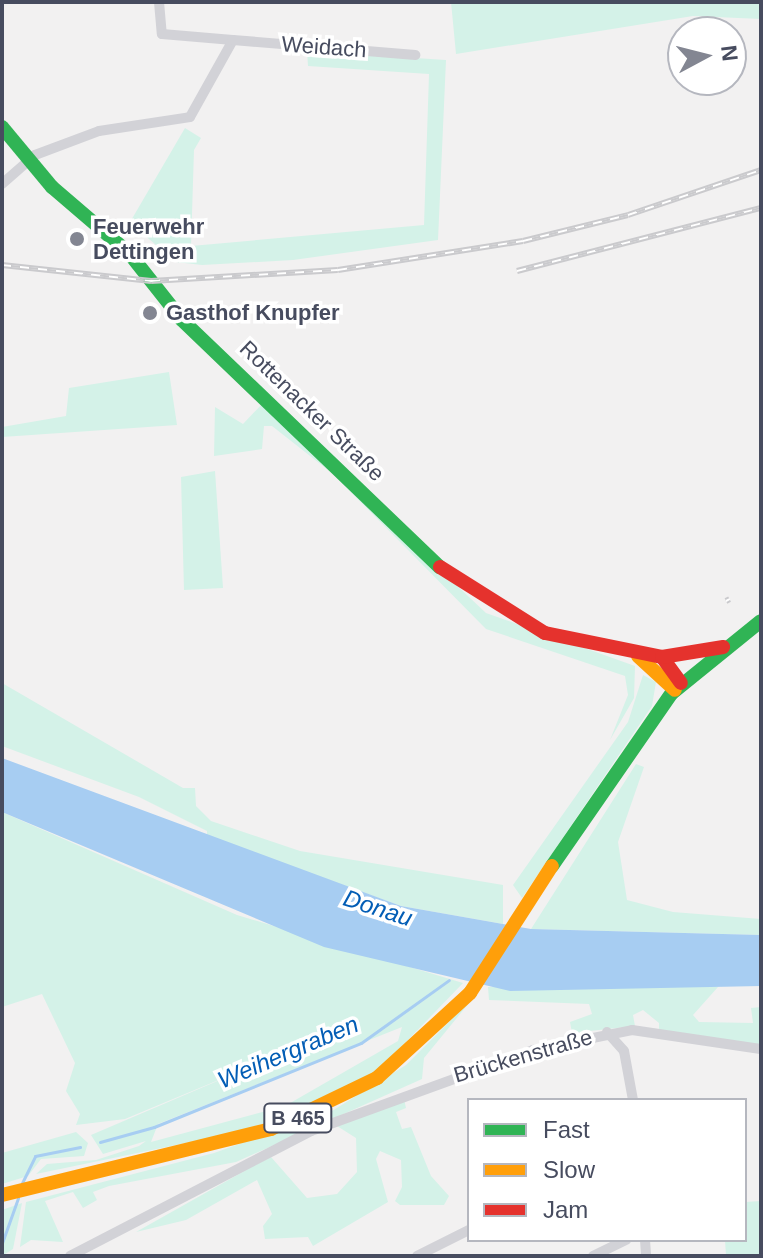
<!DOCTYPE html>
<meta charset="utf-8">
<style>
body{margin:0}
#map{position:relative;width:763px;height:1258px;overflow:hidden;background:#f2f1f1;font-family:Helvetica,sans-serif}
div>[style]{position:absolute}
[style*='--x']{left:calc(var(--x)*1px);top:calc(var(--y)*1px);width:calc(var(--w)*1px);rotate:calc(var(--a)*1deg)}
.green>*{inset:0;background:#d4f2e8}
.water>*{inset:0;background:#a7cdf2}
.stream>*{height:3px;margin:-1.5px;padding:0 1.5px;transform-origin:1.5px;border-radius:1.5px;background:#a7cdf2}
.street>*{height:10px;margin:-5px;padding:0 5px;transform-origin:5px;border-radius:5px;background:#d2d2d7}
.fast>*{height:14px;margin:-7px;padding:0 7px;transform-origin:7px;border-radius:7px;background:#30b455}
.slow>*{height:14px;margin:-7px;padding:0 7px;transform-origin:7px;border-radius:7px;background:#ff9f0a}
.jam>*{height:14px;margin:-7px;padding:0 7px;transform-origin:7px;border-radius:7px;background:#e5322d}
.rail>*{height:6px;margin-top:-3px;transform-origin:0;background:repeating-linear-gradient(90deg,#fff 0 9px,#cacacd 0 18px);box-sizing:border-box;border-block:2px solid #cacacd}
.dots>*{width:22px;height:22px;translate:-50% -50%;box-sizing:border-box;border:4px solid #fff;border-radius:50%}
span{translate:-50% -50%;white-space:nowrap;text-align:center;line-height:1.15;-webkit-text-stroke:7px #fff;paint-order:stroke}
.shield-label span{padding:2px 6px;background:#fff;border:2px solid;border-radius:6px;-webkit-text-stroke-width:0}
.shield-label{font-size:20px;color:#474c5f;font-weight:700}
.street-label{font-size:22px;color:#474c5f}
.poi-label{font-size:22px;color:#474c5f;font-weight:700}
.left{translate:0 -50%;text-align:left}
.water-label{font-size:24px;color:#035db5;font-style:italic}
.frame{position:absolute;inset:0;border:4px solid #474c5f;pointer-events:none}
.legend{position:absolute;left:467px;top:1098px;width:280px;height:144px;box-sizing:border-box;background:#fff;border:2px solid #b5b7bf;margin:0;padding:10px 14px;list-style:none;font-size:24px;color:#474c5f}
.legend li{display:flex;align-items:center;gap:16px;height:40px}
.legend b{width:40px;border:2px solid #b5b7bf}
.north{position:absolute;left:667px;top:16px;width:80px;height:80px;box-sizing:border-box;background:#fff;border:2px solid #b5b7bf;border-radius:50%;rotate:83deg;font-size:22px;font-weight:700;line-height:32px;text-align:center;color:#474c5f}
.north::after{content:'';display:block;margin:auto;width:28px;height:36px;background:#838692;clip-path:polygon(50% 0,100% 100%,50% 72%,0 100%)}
</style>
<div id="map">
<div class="green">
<i style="clip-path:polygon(451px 2px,761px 2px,761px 19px,693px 16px,456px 54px)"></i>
<i style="clip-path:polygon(307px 51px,446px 60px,438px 240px,293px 260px,202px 265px,176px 262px,142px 233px,126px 229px,185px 128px,201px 138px,194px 150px,191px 246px,424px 225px,429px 74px,308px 66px)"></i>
<i style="clip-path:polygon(169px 372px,177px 425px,2px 437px,2px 427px,66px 416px,69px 388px)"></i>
<i style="clip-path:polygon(263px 403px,486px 613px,635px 666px,634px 698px,610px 740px,628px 695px,625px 676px,486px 629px,333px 474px,272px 426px,264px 426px,262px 449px,214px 456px,215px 407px,243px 424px)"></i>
<i style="clip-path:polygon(215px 471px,223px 588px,184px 590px,181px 477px)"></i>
<i style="clip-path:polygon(643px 675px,656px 682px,652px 706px,522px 898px,513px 885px,628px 722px)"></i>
<i style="clip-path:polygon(2px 683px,183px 788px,195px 788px,196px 806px,211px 821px,300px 851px,503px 885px,503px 924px,401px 906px,207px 836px,207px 831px,139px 797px,2px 746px)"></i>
<i style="clip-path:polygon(636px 764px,644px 767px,618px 842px,627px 900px,673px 912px,761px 919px,761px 935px,531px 929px)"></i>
<i style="clip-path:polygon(evenodd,2px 812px,237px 915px,463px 983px,378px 1071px,281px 1118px,234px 1133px,36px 1174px,47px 1164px,96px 1160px,139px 1146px,146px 1141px,103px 1154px,91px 1135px,262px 1062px,125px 1119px,76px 1125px,80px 1114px,66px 1091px,75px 1063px,42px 994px,2px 1007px,2px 812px,402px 1027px,398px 1041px,285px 1106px,151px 1142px,158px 1124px,402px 1027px)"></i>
<i style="clip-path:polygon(488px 987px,718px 987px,693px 1015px,699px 1022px,753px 1023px,751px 1008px,761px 1007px,761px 1045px,659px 1031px,659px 1023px,643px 1010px,633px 1015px,635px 1026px,572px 1033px,570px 1022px,592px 1014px,589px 1004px,489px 1000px)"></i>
<i style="clip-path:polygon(474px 997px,424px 1058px,422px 1079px,236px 1162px,109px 1186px,93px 1192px,97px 1200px,83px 1208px,73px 1192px,45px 1201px,63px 1242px,31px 1240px,20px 1247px,26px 1202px,214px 1153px,332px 1111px,406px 1065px)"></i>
<i style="clip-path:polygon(404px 1099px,406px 1108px,396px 1112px,402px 1129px,411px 1127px,431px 1176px,449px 1196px,444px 1205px,400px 1205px,395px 1201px,402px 1187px,401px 1160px,380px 1151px,376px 1159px,388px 1202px,313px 1246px,308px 1237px,265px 1239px,263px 1226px,272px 1214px,257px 1180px,186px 1220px,136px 1232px,248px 1169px,137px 1225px,271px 1157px,307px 1198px,337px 1194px,357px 1172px,356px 1138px,337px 1126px)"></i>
<i style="clip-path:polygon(76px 1132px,88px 1143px,84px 1156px,41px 1159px,28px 1176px,2px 1184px,2px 1153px)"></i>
<i style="clip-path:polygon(761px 1201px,761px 1256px,726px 1256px,725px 1240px,745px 1240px,745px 1202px)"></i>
<i style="clip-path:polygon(22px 1203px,13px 1249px,2px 1256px,2px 1210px)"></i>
</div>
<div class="water">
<i style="clip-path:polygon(2px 758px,401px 906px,531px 929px,761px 935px,761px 986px,510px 991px,324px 947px,2px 812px)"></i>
</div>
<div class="stream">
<i style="--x:100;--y:1142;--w:56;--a:-15.5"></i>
<i style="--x:154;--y:1127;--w:223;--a:-22.1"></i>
<i style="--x:361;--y:1043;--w:108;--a:-35.6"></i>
<i style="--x:22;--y:1183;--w:30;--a:-64"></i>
<i style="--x:35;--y:1156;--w:46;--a:-11.3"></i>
<i style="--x:2;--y:1243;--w:48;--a:-70.4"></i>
</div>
<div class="street">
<i style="--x:159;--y:2;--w:32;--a:85"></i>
<i style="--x:162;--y:34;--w:71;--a:4.8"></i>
<i style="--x:2;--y:184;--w:44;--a:-41.3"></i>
<i style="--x:35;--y:155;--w:68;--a:-20.6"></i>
<i style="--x:99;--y:131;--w:92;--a:-8.7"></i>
<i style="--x:190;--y:117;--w:88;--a:-60.8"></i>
<i style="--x:233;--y:40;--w:183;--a:4.7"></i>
<i style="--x:607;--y:1032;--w:25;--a:48"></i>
<i style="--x:624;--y:1051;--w:50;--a:79.6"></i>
<i style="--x:645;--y:1240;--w:16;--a:86"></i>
<i style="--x:70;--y:1256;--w:271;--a:-27.4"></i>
<i style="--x:311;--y:1131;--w:236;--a:-20"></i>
<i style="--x:533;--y:1050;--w:101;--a:-11.4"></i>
<i style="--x:632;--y:1030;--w:130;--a:8.4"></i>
<i style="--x:417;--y:1256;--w:58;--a:-26.6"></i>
<i style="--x:593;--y:1256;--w:37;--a:-26"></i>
</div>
<div class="fast">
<i style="--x:2;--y:127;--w:78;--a:50.2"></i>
<i style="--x:52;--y:187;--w:101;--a:40.6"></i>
<i style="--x:129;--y:253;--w:85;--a:51.7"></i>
<i style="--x:182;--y:320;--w:357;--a:43.8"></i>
<i style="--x:552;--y:866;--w:211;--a:-55.3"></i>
<i style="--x:672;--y:693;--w:114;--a:-39"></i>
</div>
<div class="slow">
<i style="--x:638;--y:656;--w:50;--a:42.6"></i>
<i style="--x:2;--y:1195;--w:277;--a:-13.8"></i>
<i style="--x:271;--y:1129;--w:118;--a:-25.7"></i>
<i style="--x:377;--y:1078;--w:126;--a:-42.4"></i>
<i style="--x:470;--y:993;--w:151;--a:-57.2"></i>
</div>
<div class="jam">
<i style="--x:440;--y:567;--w:124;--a:32.2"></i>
<i style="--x:545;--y:633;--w:119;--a:11.6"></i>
<i style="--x:662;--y:657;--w:32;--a:54"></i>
<i style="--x:662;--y:657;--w:62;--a:-9.3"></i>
</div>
<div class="rail">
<i style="--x:2;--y:265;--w:150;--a:6.1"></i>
<i style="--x:151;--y:281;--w:187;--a:-3.4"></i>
<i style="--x:338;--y:270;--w:187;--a:-8.9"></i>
<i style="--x:523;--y:241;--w:108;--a:-13.9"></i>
<i style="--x:628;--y:215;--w:140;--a:-18.7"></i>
<i style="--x:517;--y:271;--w:252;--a:-14.5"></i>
<i style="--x:726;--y:601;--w:4;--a:-27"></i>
</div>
<div class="dots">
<i style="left:77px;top:239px;background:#838692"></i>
<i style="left:150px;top:313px;background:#838692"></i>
</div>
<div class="shield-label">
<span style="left:298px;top:1118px">B 465</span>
</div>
<div class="street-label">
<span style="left:324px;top:47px;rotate:4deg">Weidach</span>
<span style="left:312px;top:411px;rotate:44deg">Rottenacker Straße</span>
<span style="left:523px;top:1056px;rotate:-16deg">Brückenstraße</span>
</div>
<div class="poi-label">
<span class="left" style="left:93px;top:239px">Feuerwehr<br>Dettingen</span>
<span class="left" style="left:166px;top:313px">Gasthof Knupfer</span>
</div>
<div class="water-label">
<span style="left:378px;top:908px;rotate:18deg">Donau</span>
<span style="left:288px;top:1052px;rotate:-23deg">Weihergraben</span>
</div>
<div class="frame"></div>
<ul class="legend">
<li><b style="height:10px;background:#30b455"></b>Fast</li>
<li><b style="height:10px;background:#ff9f0a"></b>Slow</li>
<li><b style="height:10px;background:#e5322d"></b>Jam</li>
</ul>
<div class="north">N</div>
</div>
